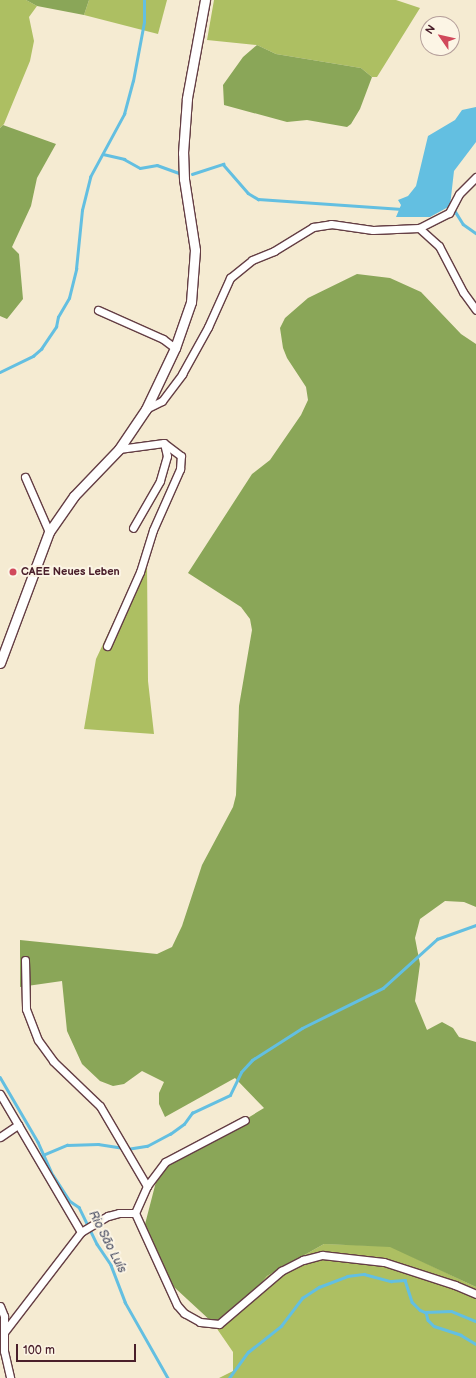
<!DOCTYPE html>
<meta charset="utf-8">
<style>
body{margin:0}
#map{position:relative;width:476px;height:1378px;overflow:hidden;background:#f5ebd2;font-family:"Balsamiq Sans",sans-serif}
div>[style]{position:absolute}
[style*='--x']{left:calc(var(--x)*1px);top:calc(var(--y)*1px);width:calc(var(--w)*1px);rotate:calc(var(--a)*1deg)}
.green>*{inset:0;background:#adbf62}
.forest>*{inset:0;background:#8aa658}
.water>*{inset:0;background:#63bfe1}
.stream>*{height:2.5px;margin:-1.25px;padding:0 1.25px;transform-origin:1.25px;border-radius:1.25px;background:#63bfe1}
.roads{filter:drop-shadow(1px 0 #643e44) drop-shadow(-1px 0 #643e44) drop-shadow(0 1px #643e44) drop-shadow(0 -1px #643e44)}
.minor>*{height:7px;margin:-3.5px;padding:0 3.5px;transform-origin:3.5px;border-radius:3.5px;background:#fff}
.tertiary>*{height:9px;margin:-4.5px;padding:0 4.5px;transform-origin:4.5px;border-radius:4.5px;background:#fff}
.dots>*{width:11px;height:11px;translate:-50% -50%;box-sizing:border-box;border:2px solid #fcf5e5;border-radius:50%}
span{translate:-50% -50%;white-space:nowrap;text-align:center;line-height:1.15;-webkit-text-stroke:4px #fcf5e5;paint-order:stroke}
.poi-label{font-size:11px;color:#4a1f2b;font-weight:700}
.left{translate:0 -50%;text-align:left}
.water-label{font-size:12px;color:#53576b;font-style:italic}
.north{position:absolute;left:420px;top:16px;width:40px;height:40px;box-sizing:border-box;background:#fcf5e5;border:1px solid #b59f9b;border-radius:50%;rotate:304deg;font-size:11px;font-weight:700;line-height:16px;text-align:center;color:#4a1f2b}
.north::after{content:'';display:block;margin:auto;width:14px;height:18px;background:#d1495b;clip-path:polygon(50% 0,100% 100%,50% 72%,0 100%)}
.scale{position:absolute;left:16px;top:1344px;width:120px;height:18px;box-sizing:border-box;border:2px solid #4a1f2b;border-top:0;padding-left:5px;font-size:12px;line-height:14px;white-space:nowrap;color:#4a1f2b;-webkit-text-stroke:3px #fcf5e5;paint-order:stroke}
</style>
<div id="map">
<div class="green">
<i style="clip-path:polygon(0 0,26px 0,37px 6px,29px 17px,34px 41px,30px 61px,4px 124px,0 128px)"></i>
<i style="clip-path:polygon(89px 0,167px 0,158px 34px,84px 15px)"></i>
<i style="clip-path:polygon(214px 0,396px 0,420px 8px,377px 77px,372px 77px,361px 68px,276px 54px,257px 45px,207px 40px)"></i>
<i style="clip-path:polygon(147px 562px,148px 681px,154px 734px,84px 729px,96px 659px,120px 608px)"></i>
<i style="clip-path:polygon(324px 1244px,390px 1246px,476px 1287px,476px 1378px,219px 1378px,233px 1371px,233px 1352px,213px 1323px,257px 1288px,267px 1276px)"></i>
</div>
<div class="forest">
<i style="clip-path:polygon(26px 0,89px 0,84px 15px,37px 6px)"></i>
<i style="clip-path:polygon(257px 45px,276px 54px,361px 68px,372px 77px,360px 109px,351px 124px,347px 127px,307px 120px,287px 122px,224px 105px,223px 85px,243px 57px)"></i>
<i style="clip-path:polygon(3px 125px,56px 144px,37px 178px,31px 206px,12px 247px,19px 254px,23px 299px,7px 319px,0 316px,0 128px)"></i>
<i style="clip-path:polygon(357px 274px,390px 278px,421px 292px,461px 334px,476px 344px,476px 907px,464px 902px,445px 901px,420px 919px,415px 938px,420px 964px,415px 1001px,427px 1030px,442px 1022px,453px 1028px,459px 1037px,476px 1042px,476px 1287px,390px 1247px,324px 1244px,267px 1276px,233px 1317px,222px 1323px,213px 1323px,174px 1287px,152px 1256px,143px 1232px,158px 1174px,174px 1153px,228px 1130px,264px 1108px,235px 1078px,165px 1117px,159px 1104px,159px 1093px,164px 1082px,142px 1071px,124px 1084px,113px 1086px,100px 1081px,82px 1064px,67px 1031px,62px 981px,20px 987px,20px 940px,157px 954px,172px 947px,182px 926px,202px 865px,233px 807px,236px 795px,239px 706px,252px 630px,250px 619px,241px 607px,188px 573px,252px 474px,270px 460px,301px 415px,308px 400px,306px 387px,287px 358px,283px 348px,280px 328px,285px 318px,308px 298px)"></i>
</div>
<div class="water">
<i style="clip-path:polygon(476px 107px,476px 142px,454px 171px,450px 206px,430px 217px,396px 217px,401px 205px,398px 200px,408px 196px,416px 186px,428px 136px,455px 120px,462px 110px)"></i>
</div>
<div class="stream">
<i style="--x:103;--y:154;--w:22;--a:13"></i>
<i style="--x:124;--y:159;--w:18;--a:29"></i>
<i style="--x:140;--y:168;--w:17;--a:-10"></i>
<i style="--x:157;--y:165;--w:23;--a:20"></i>
<i style="--x:192;--y:174;--w:33;--a:-18"></i>
<i style="--x:223;--y:164;--w:38;--a:49"></i>
<i style="--x:248;--y:193;--w:12;--a:31"></i>
<i style="--x:258;--y:199;--w:144;--a:4"></i>
<i style="--x:455;--y:211;--w:15;--a:58"></i>
<i style="--x:463;--y:224;--w:16;--a:35"></i>
<i style="--x:0;--y:372;--w:37;--a:-26"></i>
<i style="--x:33;--y:356;--w:11;--a:-41"></i>
<i style="--x:41;--y:349;--w:27;--a:-56"></i>
<i style="--x:56;--y:327;--w:10;--a:-79"></i>
<i style="--x:58;--y:317;--w:22;--a:-60"></i>
<i style="--x:69;--y:298;--w:30;--a:-76"></i>
<i style="--x:76;--y:269;--w:59;--a:-84.2"></i>
<i style="--x:82;--y:210;--w:34;--a:-76"></i>
<i style="--x:90;--y:177;--w:72;--a:-61.6"></i>
<i style="--x:124;--y:114;--w:34;--a:-75"></i>
<i style="--x:133;--y:81;--w:60;--a:-79.4"></i>
<i style="--x:144;--y:22;--w:22;--a:-90"></i>
<i style="--x:0;--y:1077;--w:75;--a:59.7"></i>
<i style="--x:38;--y:1142;--w:36;--a:66"></i>
<i style="--x:53;--y:1175;--w:31;--a:57"></i>
<i style="--x:70;--y:1201;--w:11;--a:34"></i>
<i style="--x:79;--y:1207;--w:41;--a:64.1"></i>
<i style="--x:97;--y:1244;--w:25;--a:56"></i>
<i style="--x:111;--y:1265;--w:40;--a:69"></i>
<i style="--x:125;--y:1302;--w:87;--a:60.5"></i>
<i style="--x:127;--y:1149;--w:20;--a:-9"></i>
<i style="--x:147;--y:1146;--w:26;--a:-28"></i>
<i style="--x:170;--y:1134;--w:17;--a:-36"></i>
<i style="--x:184;--y:1124;--w:14;--a:-54"></i>
<i style="--x:192;--y:1113;--w:42;--a:-25.3"></i>
<i style="--x:230;--y:1095;--w:25;--a:-64"></i>
<i style="--x:241;--y:1072;--w:16;--a:-47"></i>
<i style="--x:252;--y:1060;--w:59;--a:-32.6"></i>
<i style="--x:302;--y:1028;--w:90;--a:-26.3"></i>
<i style="--x:383;--y:988;--w:73;--a:-42.2"></i>
<i style="--x:437;--y:939;--w:41;--a:-19.7"></i>
<i style="--x:43;--y:1155;--w:26;--a:-23"></i>
<i style="--x:67;--y:1145;--w:31;--a:-2"></i>
<i style="--x:98;--y:1144;--w:24;--a:9"></i>
<i style="--x:426;--y:1312;--w:8;--a:76"></i>
<i style="--x:428;--y:1320;--w:8;--a:45"></i>
<i style="--x:434;--y:1326;--w:28;--a:18"></i>
<i style="--x:461;--y:1335;--w:17;--a:31"></i>
<i style="--x:229;--y:1378;--w:32;--a:-54"></i>
<i style="--x:248;--y:1352;--w:42;--a:-38.2"></i>
<i style="--x:281;--y:1326;--w:35;--a:-53"></i>
<i style="--x:302;--y:1298;--w:20;--a:-33"></i>
<i style="--x:319;--y:1287;--w:30;--a:-21"></i>
<i style="--x:347;--y:1276;--w:17;--a:-7"></i>
<i style="--x:364;--y:1274;--w:28;--a:15"></i>
<i style="--x:391;--y:1281;--w:14;--a:-4"></i>
<i style="--x:405;--y:1280;--w:23;--a:72"></i>
<i style="--x:412;--y:1302;--w:11;--a:45"></i>
<i style="--x:420;--y:1310;--w:5;--a:22"></i>
<i style="--x:425;--y:1312;--w:26;--a:-2"></i>
<i style="--x:451;--y:1311;--w:27;--a:22"></i>
</div>
<div class="roads">
<div class="minor">
<i style="--x:419;--y:228;--w:34;--a:-27"></i>
<i style="--x:449;--y:213;--w:21;--a:-62"></i>
<i style="--x:459;--y:194;--w:24;--a:-45"></i>
<i style="--x:98;--y:310;--w:71;--a:24"></i>
<i style="--x:163;--y:339;--w:15;--a:37"></i>
<i style="--x:146;--y:409;--w:18;--a:-27"></i>
<i style="--x:162;--y:401;--w:34;--a:-53"></i>
<i style="--x:182;--y:374;--w:54;--a:-61"></i>
<i style="--x:208;--y:327;--w:54;--a:-65.8"></i>
<i style="--x:230;--y:278;--w:28;--a:-39"></i>
<i style="--x:252;--y:260;--w:24;--a:-22"></i>
<i style="--x:274;--y:251;--w:46;--a:-31.6"></i>
<i style="--x:313;--y:227;--w:18;--a:-9"></i>
<i style="--x:331;--y:224;--w:42;--a:8.1"></i>
<i style="--x:373;--y:230;--w:46;--a:-2.5"></i>
<i style="--x:419;--y:228;--w:27;--a:42"></i>
<i style="--x:439;--y:246;--w:52;--a:62.4"></i>
<i style="--x:463;--y:292;--w:22;--a:54"></i>
<i style="--x:119;--y:449;--w:45;--a:-7.6"></i>
<i style="--x:164;--y:443;--w:13;--a:77"></i>
<i style="--x:167;--y:456;--w:26;--a:106"></i>
<i style="--x:160;--y:481;--w:54;--a:119.9"></i>
<i style="--x:25;--y:477;--w:60;--a:66.4"></i>
<i style="--x:107;--y:646;--w:81;--a:-66"></i>
<i style="--x:140;--y:572;--w:44;--a:-72.8"></i>
<i style="--x:153;--y:530;--w:67;--a:-66.1"></i>
<i style="--x:180;--y:469;--w:13;--a:-86"></i>
<i style="--x:181;--y:456;--w:21;--a:-143"></i>
<i style="--x:25;--y:960;--w:49;--a:88.8"></i>
<i style="--x:26;--y:1009;--w:33;--a:69"></i>
<i style="--x:38;--y:1040;--w:26;--a:54"></i>
<i style="--x:53;--y:1061;--w:65;--a:43.8"></i>
<i style="--x:100;--y:1106;--w:93;--a:59.6"></i>
<i style="--x:0;--y:1094;--w:160;--a:59.6"></i>
<i style="--x:0;--y:1137;--w:22;--a:-34"></i>
<i style="--x:135;--y:1213;--w:30;--a:-66"></i>
<i style="--x:147;--y:1186;--w:30;--a:-53"></i>
<i style="--x:165;--y:1162;--w:90;--a:-27.7"></i>
<i style="--x:0;--y:1306;--w:11;--a:68"></i>
<i style="--x:4;--y:1316;--w:35;--a:90"></i>
<i style="--x:4;--y:1351;--w:28;--a:77"></i>
<i style="--x:5;--y:1331;--w:125;--a:-52.5"></i>
<i style="--x:81;--y:1232;--w:31;--a:-31"></i>
<i style="--x:108;--y:1216;--w:11;--a:-15"></i>
<i style="--x:119;--y:1213;--w:16;--a:0"></i>
<i style="--x:135;--y:1213;--w:101;--a:65.5"></i>
<i style="--x:177;--y:1305;--w:11;--a:49"></i>
<i style="--x:184;--y:1313;--w:18;--a:29"></i>
<i style="--x:200;--y:1322;--w:19;--a:6"></i>
<i style="--x:219;--y:1324;--w:82;--a:-40.5"></i>
<i style="--x:281;--y:1271;--w:25;--a:-27"></i>
<i style="--x:303;--y:1260;--w:20;--a:-15"></i>
<i style="--x:322;--y:1255;--w:62;--a:6.4"></i>
<i style="--x:384;--y:1262;--w:75;--a:17.9"></i>
<i style="--x:455;--y:1285;--w:23;--a:23"></i>
</div>
<div class="tertiary">
<i style="--x:0;--y:663;--w:140;--a:-69.5"></i>
<i style="--x:49;--y:532;--w:44;--a:-55.2"></i>
<i style="--x:74;--y:496;--w:65;--a:-46.2"></i>
<i style="--x:119;--y:449;--w:48;--a:-56"></i>
<i style="--x:146;--y:409;--w:68;--a:-64.6"></i>
<i style="--x:175;--y:348;--w:49;--a:-70.8"></i>
<i style="--x:191;--y:302;--w:52;--a:-85.6"></i>
<i style="--x:195;--y:250;--w:72;--a:-98.8"></i>
<i style="--x:184;--y:179;--w:26;--a:-92"></i>
<i style="--x:183;--y:153;--w:55;--a:-85.8"></i>
<i style="--x:187;--y:98;--w:100;--a:-79.6"></i>
</div>
</div>
<div class="dots">
<i style="left:13px;top:572px;background:#d1495b"></i>
</div>
<div class="poi-label">
<span class="left" style="left:21px;top:572px">CAEE Neues Leben</span>
</div>
<div class="water-label">
<span style="left:107px;top:1242px;rotate:63deg">Rio São Luís</span>
</div>
<div class="north">N</div>
<div class="scale">100 m</div>
</div>
